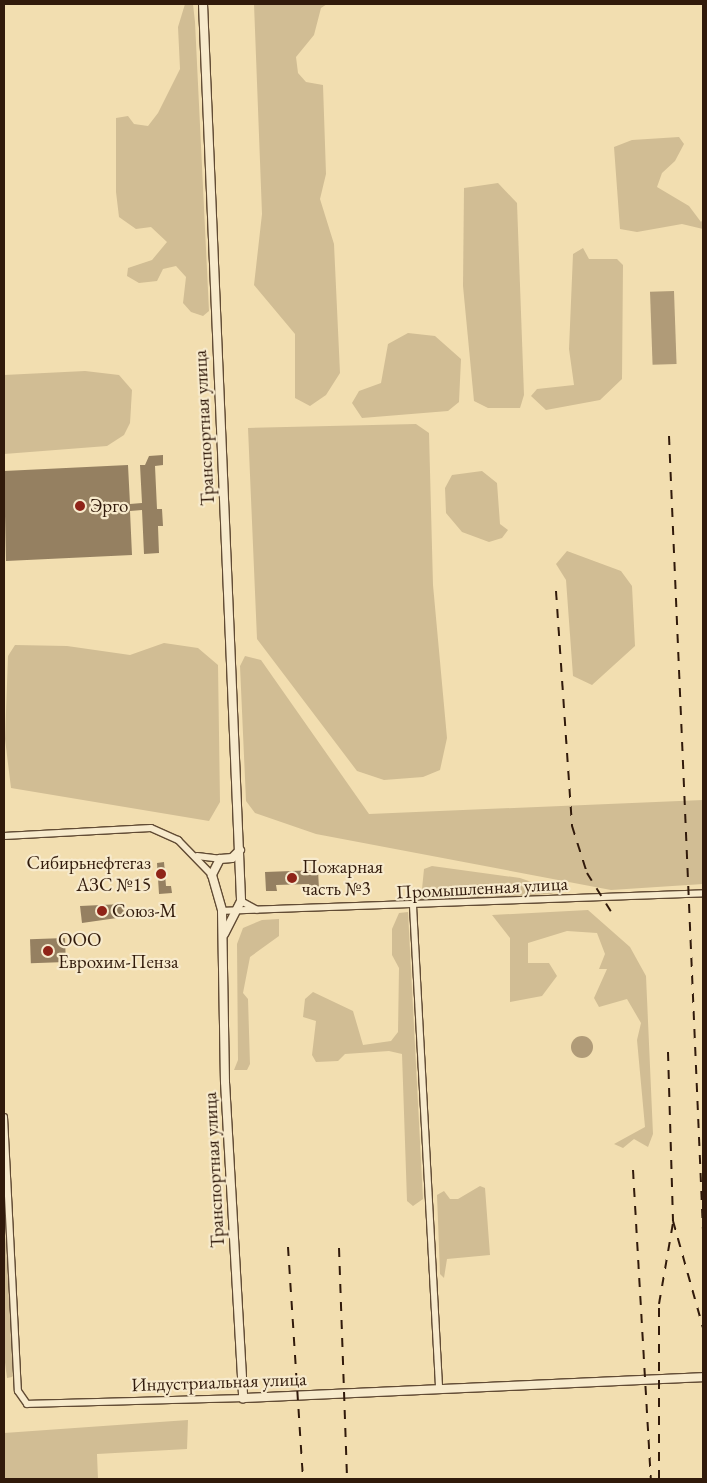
<!DOCTYPE html>
<meta charset="utf-8">
<style>
body{margin:0}
#map{position:relative;width:707px;height:1483px;overflow:hidden;background:#f2deb0;font-family:"EB Garamond",serif}
div>[style]{position:absolute}
[style*='--x']{left:calc(var(--x)*1px);top:calc(var(--y)*1px);width:calc(var(--w)*1px);rotate:calc(var(--a)*1deg)}
.green>*{inset:0;background:#d1bd94}
.water>*{inset:0;background:#b09b78;transform-origin:0 0}
.round{border-radius:50%}
.building>*{inset:0;background:#958061;transform-origin:0 0}
.roads{filter:drop-shadow(1px 0 #614b34) drop-shadow(-1px 0 #614b34) drop-shadow(0 1px #614b34) drop-shadow(0 -1px #614b34)}
.minor>*{height:6px;margin:-3px;padding:0 3px;transform-origin:3px;border-radius:3px;background:#f7eacc}
.tertiary>*{height:8px;margin:-4px;padding:0 4px;transform-origin:4px;border-radius:4px;background:#f7eacc}
.rail>*{height:2px;margin-top:-1px;transform-origin:0;background:repeating-linear-gradient(90deg,#311a0b 0 9px,transparent 0 18px)}
.dots>*{width:14px;height:14px;translate:-50% -50%;box-sizing:border-box;border:2px solid #f7eacc;border-radius:50%}
span{translate:-50% -50%;white-space:nowrap;text-align:center;line-height:1.15;-webkit-text-stroke:4.5px #f7eacc;paint-order:stroke}
.street-label{font-size:19px;color:#311a0b}
.poi-label{font-size:19px;color:#311a0b}
.left{translate:0 -50%;text-align:left}
.right{translate:-100% -50%;text-align:right}
.frame{position:absolute;inset:0;border:5px solid #311a0b;pointer-events:none}
</style>
<div id="map">
<div class="green">
<i style="clip-path:polygon(185px 4px,193px 4px,195px 22px,209px 311px,203px 316px,191px 312px,183px 303px,186px 277px,176px 266px,163px 269px,157px 281px,139px 283px,127px 276px,128px 268px,152px 260px,167px 242px,151px 227px,136px 229px,119px 217px,116px 192px,116px 118px,128px 116px,134px 124px,148px 126px,158px 113px,180px 69px,178px 27px)"></i>
<i style="clip-path:polygon(254px 4px,327px 4px,321px 8px,314px 35px,296px 57px,298px 73px,306px 82px,323px 85px,326px 174px,320px 199px,334px 244px,340px 373px,326px 395px,310px 406px,295px 398px,295px 334px,254px 285px,262px 214px)"></i>
<i style="clip-path:polygon(679px 137px,684px 144px,675px 161px,662px 173px,657px 187px,689px 206px,701px 222px,703px 219px,703px 229px,682px 224px,637px 232px,620px 229px,614px 147px,632px 140px)"></i>
<i style="clip-path:polygon(498px 183px,517px 203px,524px 395px,520px 408px,488px 408px,474px 401px,463px 286px,464px 188px)"></i>
<i style="clip-path:polygon(583px 248px,589px 259px,617px 259px,623px 265px,622px 379px,600px 400px,546px 410px,531px 396px,537px 389px,574px 385px,569px 349px,573px 254px)"></i>
<i style="clip-path:polygon(408px 333px,435px 336px,461px 359px,459px 402px,448px 411px,362px 418px,352px 403px,359px 391px,381px 383px,388px 344px)"></i>
<i style="clip-path:polygon(85px 371px,119px 375px,132px 390px,130px 423px,124px 435px,107px 446px,4px 454px,4px 375px)"></i>
<i style="clip-path:polygon(416px 424px,429px 433px,433px 585px,447px 738px,440px 770px,423px 777px,384px 780px,357px 771px,257px 639px,248px 428px)"></i>
<i style="clip-path:polygon(482px 471px,497px 483px,500px 524px,508px 530px,502px 538px,489px 542px,462px 532px,446px 513px,445px 488px,452px 475px)"></i>
<i style="clip-path:polygon(567px 551px,621px 571px,632px 586px,635px 646px,592px 685px,573px 676px,566px 580px,556px 564px)"></i>
<i style="clip-path:polygon(164px 643px,198px 648px,218px 665px,220px 802px,209px 821px,11px 788px,5px 739px,8px 656px,15px 645px,67px 646px,130px 655px)"></i>
<i style="clip-path:polygon(245px 656px,261px 660px,369px 814px,703px 800px,703px 884px,611px 890px,316px 834px,255px 813px,246px 801px,240px 666px)"></i>
<i style="clip-path:polygon(432px 866px,520px 878px,558px 891px,551px 894px,419px 902px,414px 897px,422px 889px,424px 869px)"></i>
<i style="clip-path:polygon(588px 910px,630px 947px,646px 976px,653px 1134px,648px 1147px,634px 1139px,623px 1148px,614px 1144px,645px 1127px,637px 1040px,641px 1023px,627px 999px,599px 1007px,594px 998px,607px 969px,599px 969px,605px 954px,597px 933px,567px 931px,528px 943px,528px 963px,549px 963px,557px 976px,542px 996px,510px 1002px,510px 938px,492px 915px)"></i>
<i style="clip-path:polygon(408px 912px,423px 1199px,413px 1206px,407px 1201px,402px 1054px,389px 1051px,345px 1054px,338px 1061px,316px 1062px,312px 1055px,316px 1021px,303px 1017px,305px 999px,313px 992px,353px 1011px,363px 1045px,391px 1041px,398px 1032px,399px 968px,392px 955px,392px 929px,399px 913px)"></i>
<i style="clip-path:polygon(279px 919px,279px 936px,250px 957px,243px 993px,248px 999px,250px 1064px,247px 1070px,234px 1070px,238px 1060px,237px 944px,243px 928px,262px 920px)"></i>
<i style="clip-path:polygon(480px 1186px,485px 1188px,490px 1255px,447px 1259px,444px 1278px,440px 1274px,437px 1195px,444px 1191px,450px 1199px,458px 1199px)"></i>
<i style="clip-path:polygon(4px 1215px,15px 1374px,12px 1377px,7px 1378px,4px 1355px)"></i>
<i style="clip-path:polygon(188px 1420px,187px 1449px,97px 1454px,98px 1479px,4px 1479px,4px 1433px)"></i>
</div>
<div class="water">
<i style="left:674px;top:291px;width:73px;height:24px;rotate:88deg"></i>
<i class="round" style="left:571px;top:1036px;width:22px;height:22px"></i>
</div>
<div class="building">
<i style="clip-path:polygon(163px 455px,163px 465px,155px 466px,157px 509px,162px 509px,163px 526px,158px 526px,159px 553px,144px 554px,142px 510px,130px 511px,132px 555px,6px 561px,4px 471px,128px 465px,130px 504px,142px 503px,140px 465px,145px 465px,149px 456px)"></i>
<i style="clip-path:polygon(164px 862px,166px 886px,171px 886px,172px 893px,159px 894px,157px 863px)"></i>
<i style="clip-path:polygon(318px 870px,319px 889px,309px 890px,309px 884px,276px 885px,277px 891px,266px 891px,265px 872px)"></i>
<i style="clip-path:polygon(123px 904px,124px 917px,82px 923px,80px 906px)"></i>
<i style="left:65px;top:938px;width:24px;height:35px;rotate:88deg"></i>
</div>
<div class="roads">
<div class="minor">
<i style="--x:4;--y:836;--w:147;--a:-3.1"></i>
<i style="--x:151;--y:828;--w:30;--a:24"></i>
<i style="--x:178;--y:840;--w:49;--a:45.8"></i>
<i style="--x:197;--y:856;--w:23;--a:7"></i>
<i style="--x:241;--y:901;--w:18;--a:29"></i>
<i style="--x:413;--y:906;--w:484;--a:86.9"></i>
<i style="--x:222;--y:911;--w:481;--a:-2.1"></i>
<i style="--x:4;--y:1117;--w:274;--a:87.1"></i>
<i style="--x:18;--y:1391;--w:16;--a:55"></i>
<i style="--x:27;--y:1404;--w:216;--a:-1.6"></i>
</div>
<div class="tertiary">
<i style="--x:203;--y:4;--w:898;--a:87.57"></i>
<i style="--x:241;--y:901;--w:37;--a:117"></i>
<i style="--x:240;--y:850;--w:11;--a:135"></i>
<i style="--x:232;--y:858;--w:12;--a:175"></i>
<i style="--x:220;--y:859;--w:18;--a:117"></i>
<i style="--x:212;--y:875;--w:37;--a:74"></i>
<i style="--x:222;--y:911;--w:171;--a:89"></i>
<i style="--x:225;--y:1082;--w:317;--a:86.7"></i>
<i style="--x:243;--y:1398;--w:460;--a:-2.6"></i>
</div>
</div>
<div class="rail">
<i style="--x:669;--y:436;--w:796;--a:87.55"></i>
<i style="--x:556;--y:591;--w:236;--a:86.1"></i>
<i style="--x:572;--y:826;--w:49;--a:72.3"></i>
<i style="--x:587;--y:873;--w:53;--a:58.1"></i>
<i style="--x:668;--y:1052;--w:169;--a:88.3"></i>
<i style="--x:673;--y:1221;--w:111;--a:74.3"></i>
<i style="--x:633;--y:1170;--w:310;--a:86.7"></i>
<i style="--x:288;--y:1247;--w:232;--a:86.3"></i>
<i style="--x:339;--y:1248;--w:231;--a:88"></i>
<i style="--x:659;--y:1479;--w:175;--a:-90"></i>
<i style="--x:659;--y:1304;--w:82;--a:-80.2"></i>
</div>
<div class="dots">
<i style="left:80px;top:506px;background:#8f2418"></i>
<i style="left:161px;top:874px;background:#8f2418"></i>
<i style="left:292px;top:878px;background:#8f2418"></i>
<i style="left:102px;top:911px;background:#8f2418"></i>
<i style="left:48px;top:951px;background:#8f2418"></i>
</div>
<div class="street-label">
<span style="left:204px;top:428px;rotate:-93deg">Транспортная улица</span>
<span style="left:482px;top:888px;rotate:-3deg">Промышленная улица</span>
<span style="left:214px;top:1170px;rotate:-93deg">Транспортная улица</span>
<span style="left:219px;top:1382px;rotate:-2deg">Индустриальная улица</span>
</div>
<div class="poi-label">
<span class="left" style="left:90px;top:506px">Эрго</span>
<span class="right" style="left:151px;top:874px">Сибирьнефтегаз<br>АЗС №15</span>
<span class="left" style="left:302px;top:878px">Пожарная<br>часть №3</span>
<span class="left" style="left:112px;top:911px">Союз-М</span>
<span class="left" style="left:58px;top:951px">ООО<br>Еврохим-Пенза</span>
</div>
<div class="frame"></div>
</div>
